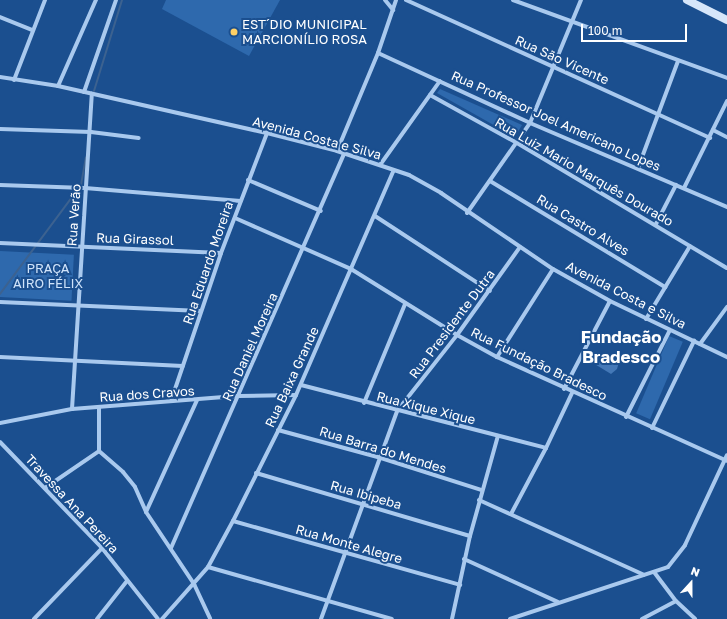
<!DOCTYPE html>
<meta charset="utf-8">
<style>
body{margin:0}
#map{position:relative;width:727px;height:619px;overflow:hidden;background:#1b4f8f;font-family:"Golos Text",sans-serif}
div>[style]{position:absolute}
[style*='--x']{left:calc(var(--x)*1px);top:calc(var(--y)*1px);width:calc(var(--w)*1px);rotate:calc(var(--a)*1deg)}
.green>*{inset:0;background:#2e69ad;transform-origin:0 0}
.stream>*{height:2px;margin:-1px;padding:0 1px;transform-origin:1px;border-radius:1px;background:#3c6290}
.building>*{inset:0;background:#4478b7}
.street>*{height:4px;margin:-2px;padding:0 2px;transform-origin:2px;border-radius:2px;background:#a9c9ee}
.secondary>*{height:8px;margin:-4px;padding:0 4px;transform-origin:4px;border-radius:4px;background:#d6e6fa}
.dots>*{width:11px;height:11px;translate:-50% -50%;box-sizing:border-box;border:2px solid #1b4f8f;border-radius:50%}
span{translate:-50% -50%;white-space:nowrap;text-align:center;line-height:1.15;-webkit-text-stroke:4px #1b4f8f;paint-order:stroke}
.poi-label{font-size:13px;color:#fff}
.left{translate:0 -50%;text-align:left}
.street-label{font-size:13px;color:#fff}
.park-label{font-size:13px;color:#cfe3fa}
.district-label{font-size:17px;color:#fff;font-weight:700}
.north{position:absolute;left:671px;top:563px;width:40px;height:40px;-webkit-text-stroke:3px #1b4f8f;paint-order:stroke;rotate:21deg;font-size:11px;font-weight:700;line-height:16px;text-align:center;color:#fff}
.north::after{content:'';display:block;margin:auto;width:14px;height:18px;background:#fff;clip-path:polygon(50% 0,100% 100%,50% 72%,0 100%)}
.scale{position:absolute;left:581px;top:24px;width:106px;height:18px;box-sizing:border-box;border:2px solid #fff;border-top:0;padding-left:5px;font-size:12px;line-height:14px;white-space:nowrap;color:#fff;-webkit-text-stroke:3px #1b4f8f;paint-order:stroke}
</style>
<div id="map">
<div class="green">
<i style="clip-path:polygon(166px 0,280px 0,249px 56px,162px 9px)"></i>
<i style="clip-path:polygon(440px 89px,522px 125px,515px 137px,437px 93px)"></i>
<i style="left:0;top:251px;width:74px;height:46px;rotate:3deg"></i>
<i style="left:669px;top:336px;width:15px;height:84px;rotate:23deg"></i>
</div>
<div class="stream">
<i style="--x:94;--y:91;--w:95;--a:-72.9"></i>
<i style="--x:0;--y:294;--w:136;--a:-53.4"></i>
<i style="--x:81;--y:185;--w:28;--a:-80"></i>
</div>
<div class="building">
<i style="clip-path:polygon(598px 353px,619px 362px,617px 369px,611px 374px,593px 363px)"></i>
</div>
<div class="street">
<i style="--x:385;--y:0;--w:13;--a:51"></i>
<i style="--x:406;--y:0;--w:334;--a:24.4"></i>
<i style="--x:513;--y:0;--w:228;--a:20"></i>
<i style="--x:0;--y:17;--w:35;--a:22"></i>
<i style="--x:378;--y:53;--w:167;--a:24.7"></i>
<i style="--x:530;--y:123;--w:214;--a:23.1"></i>
<i style="--x:0;--y:77;--w:59;--a:8.8"></i>
<i style="--x:58;--y:86;--w:214;--a:12.7"></i>
<i style="--x:267;--y:133;--w:72;--a:14.4"></i>
<i style="--x:337;--y:151;--w:76;--a:18.4"></i>
<i style="--x:409;--y:175;--w:37;--a:29"></i>
<i style="--x:441;--y:193;--w:135;--a:34.2"></i>
<i style="--x:553;--y:269;--w:65;--a:29.3"></i>
<i style="--x:610;--y:301;--w:130;--a:25.6"></i>
<i style="--x:14;--y:80;--w:86;--a:-68.8"></i>
<i style="--x:58;--y:86;--w:94;--a:-66.2"></i>
<i style="--x:84;--y:92;--w:97;--a:-70.8"></i>
<i style="--x:430;--y:95;--w:99;--a:28.9"></i>
<i style="--x:517;--y:143;--w:244;--a:30.8"></i>
<i style="--x:0;--y:129;--w:91;--a:1.9"></i>
<i style="--x:91;--y:132;--w:48;--a:7.1"></i>
<i style="--x:713;--y:130;--w:16;--a:27"></i>
<i style="--x:337;--y:151;--w:106;--a:-67.3"></i>
<i style="--x:378;--y:53;--w:56;--a:-71.2"></i>
<i style="--x:380;--y:165;--w:103;--a:-54.5"></i>
<i style="--x:638;--y:168;--w:114;--a:-69.5"></i>
<i style="--x:248;--y:180;--w:79;--a:23"></i>
<i style="--x:490;--y:181;--w:205;--a:31.2"></i>
<i style="--x:0;--y:185;--w:85;--a:2"></i>
<i style="--x:85;--y:188;--w:156;--a:4.8"></i>
<i style="--x:684;--y:188;--w:97;--a:-63.7"></i>
<i style="--x:467;--y:213;--w:110;--a:-55"></i>
<i style="--x:530;--y:123;--w:133;--a:-67.5"></i>
<i style="--x:375;--y:216;--w:137;--a:33.1"></i>
<i style="--x:235;--y:218;--w:127;--a:23.7"></i>
<i style="--x:351;--y:269;--w:125;--a:31.9"></i>
<i style="--x:457;--y:335;--w:46;--a:28.8"></i>
<i style="--x:497;--y:357;--w:252;--a:24.3"></i>
<i style="--x:656;--y:224;--w:44;--a:-62.9"></i>
<i style="--x:0;--y:243;--w:221;--a:2.6"></i>
<i style="--x:0;--y:302;--w:201;--a:2.6"></i>
<i style="--x:646;--y:319;--w:85;--a:-58.9"></i>
<i style="--x:700;--y:344;--w:46;--a:-53.9"></i>
<i style="--x:0;--y:357;--w:183;--a:2.8"></i>
<i style="--x:497;--y:357;--w:104;--a:-57.5"></i>
<i style="--x:301;--y:385;--w:253;--a:14.4"></i>
<i style="--x:564;--y:389;--w:99;--a:-62.4"></i>
<i style="--x:171;--y:401;--w:156;--a:-71.3"></i>
<i style="--x:221;--y:253;--w:129;--a:-69"></i>
<i style="--x:364;--y:403;--w:107;--a:-67.5"></i>
<i style="--x:99;--y:407;--w:44;--a:90"></i>
<i style="--x:99;--y:451;--w:32;--a:41"></i>
<i style="--x:123;--y:472;--w:19;--a:51"></i>
<i style="--x:135;--y:487;--w:27;--a:66"></i>
<i style="--x:146;--y:512;--w:87;--a:56.3"></i>
<i style="--x:194;--y:584;--w:38;--a:65"></i>
<i style="--x:72;--y:409;--w:316;--a:-86.4"></i>
<i style="--x:626;--y:417;--w:97;--a:-63.2"></i>
<i style="--x:0;--y:423;--w:73;--a:-11"></i>
<i style="--x:72;--y:409;--w:168;--a:-4.5"></i>
<i style="--x:239;--y:396;--w:57;--a:-1"></i>
<i style="--x:652;--y:428;--w:97;--a:-64.2"></i>
<i style="--x:278;--y:430;--w:107;--a:15.2"></i>
<i style="--x:381;--y:458;--w:105;--a:17.7"></i>
<i style="--x:0;--y:442;--w:147;--a:46.1"></i>
<i style="--x:102;--y:548;--w:90;--a:51.7"></i>
<i style="--x:256;--y:473;--w:223;--a:16.4"></i>
<i style="--x:45;--y:488;--w:65;--a:-34.4"></i>
<i style="--x:479;--y:500;--w:181;--a:24.4"></i>
<i style="--x:146;--y:512;--w:123;--a:-65.5"></i>
<i style="--x:511;--y:514;--w:75;--a:-62.1"></i>
<i style="--x:546;--y:448;--w:61;--a:-64.7"></i>
<i style="--x:233;--y:521;--w:236;--a:15.7"></i>
<i style="--x:171;--y:548;--w:431;--a:-66.3"></i>
<i style="--x:464;--y:559;--w:103;--a:24.6"></i>
<i style="--x:208;--y:567;--w:191;--a:15.8"></i>
<i style="--x:654;--y:572;--w:36;--a:53"></i>
<i style="--x:676;--y:601;--w:26;--a:43"></i>
<i style="--x:34;--y:619;--w:98;--a:-46.2"></i>
<i style="--x:97;--y:619;--w:48;--a:-51.7"></i>
<i style="--x:162;--y:619;--w:69;--a:-48.5"></i>
<i style="--x:208;--y:567;--w:52;--a:-61.5"></i>
<i style="--x:233;--y:521;--w:141;--a:-63.4"></i>
<i style="--x:296;--y:395;--w:245;--a:-66.5"></i>
<i style="--x:321;--y:619;--w:221;--a:-69.9"></i>
<i style="--x:397;--y:411;--w:97;--a:-51.7"></i>
<i style="--x:457;--y:335;--w:108;--a:-54.4"></i>
<i style="--x:452;--y:619;--w:85;--a:-77.8"></i>
<i style="--x:470;--y:536;--w:104;--a:-74.4"></i>
<i style="--x:510;--y:619;--w:166;--a:-18.2"></i>
<i style="--x:668;--y:567;--w:28;--a:-52"></i>
<i style="--x:685;--y:545;--w:99;--a:-65"></i>
<i style="--x:642;--y:619;--w:38;--a:-28"></i>
</div>
<div class="secondary">
<i style="--x:687;--y:0;--w:45;--a:26.6"></i>
</div>
<div class="dots">
<i style="left:234px;top:32px;background:#ffd166"></i>
</div>
<div class="poi-label">
<span class="left" style="left:242px;top:32px">EST´DIO MUNICIPAL<br>MARCIONÍLIO ROSA</span>
</div>
<div class="street-label">
<span style="left:562px;top:60px;rotate:24deg">Rua São Vicente</span>
<span style="left:556px;top:121px;rotate:24deg">Rua Professor Joel Americano Lopes</span>
<span style="left:317px;top:138px;rotate:15deg">Avenida Costa e Silva</span>
<span style="left:584px;top:172px;rotate:30deg">Rua Luiz Mario Marquês Dourado</span>
<span style="left:74px;top:215px;rotate:-86deg">Rua Verão</span>
<span style="left:583px;top:225px;rotate:31deg">Rua Castro Alves</span>
<span style="left:135px;top:239px;rotate:2deg">Rua Girassol</span>
<span style="left:208px;top:263px;rotate:-71deg">Rua Eduardo Moreira</span>
<span style="left:626px;top:295px;rotate:27deg">Avenida Costa e Silva</span>
<span style="left:452px;top:324px;rotate:-53deg">Rua Presidente Dutra</span>
<span style="left:250px;top:347px;rotate:-66deg">Rua Daniel Moreira</span>
<span style="left:539px;top:364px;rotate:26deg">Rua Fundação Bradesco</span>
<span style="left:292px;top:377px;rotate:-65deg">Rua Baixa Grande</span>
<span style="left:147px;top:394px;rotate:-4deg">Rua dos Cravos</span>
<span style="left:426px;top:408px;rotate:14deg">Rua Xique Xique</span>
<span style="left:383px;top:450px;rotate:17deg">Rua Barra do Mendes</span>
<span style="left:366px;top:495px;rotate:16deg">Rua Ibipeba</span>
<span style="left:72px;top:504px;rotate:47deg">Travessa Ana Pereira</span>
<span style="left:349px;top:544px;rotate:16deg">Rua Monte Alegre</span>
</div>
<div class="park-label">
<span style="left:48px;top:276px">PRAÇA<br>AIRO FÉLIX</span>
</div>
<div class="district-label">
<span style="left:621px;top:347px">Fundação<br>Bradesco</span>
</div>
<div class="north">N</div>
<div class="scale">100 m</div>
</div>
